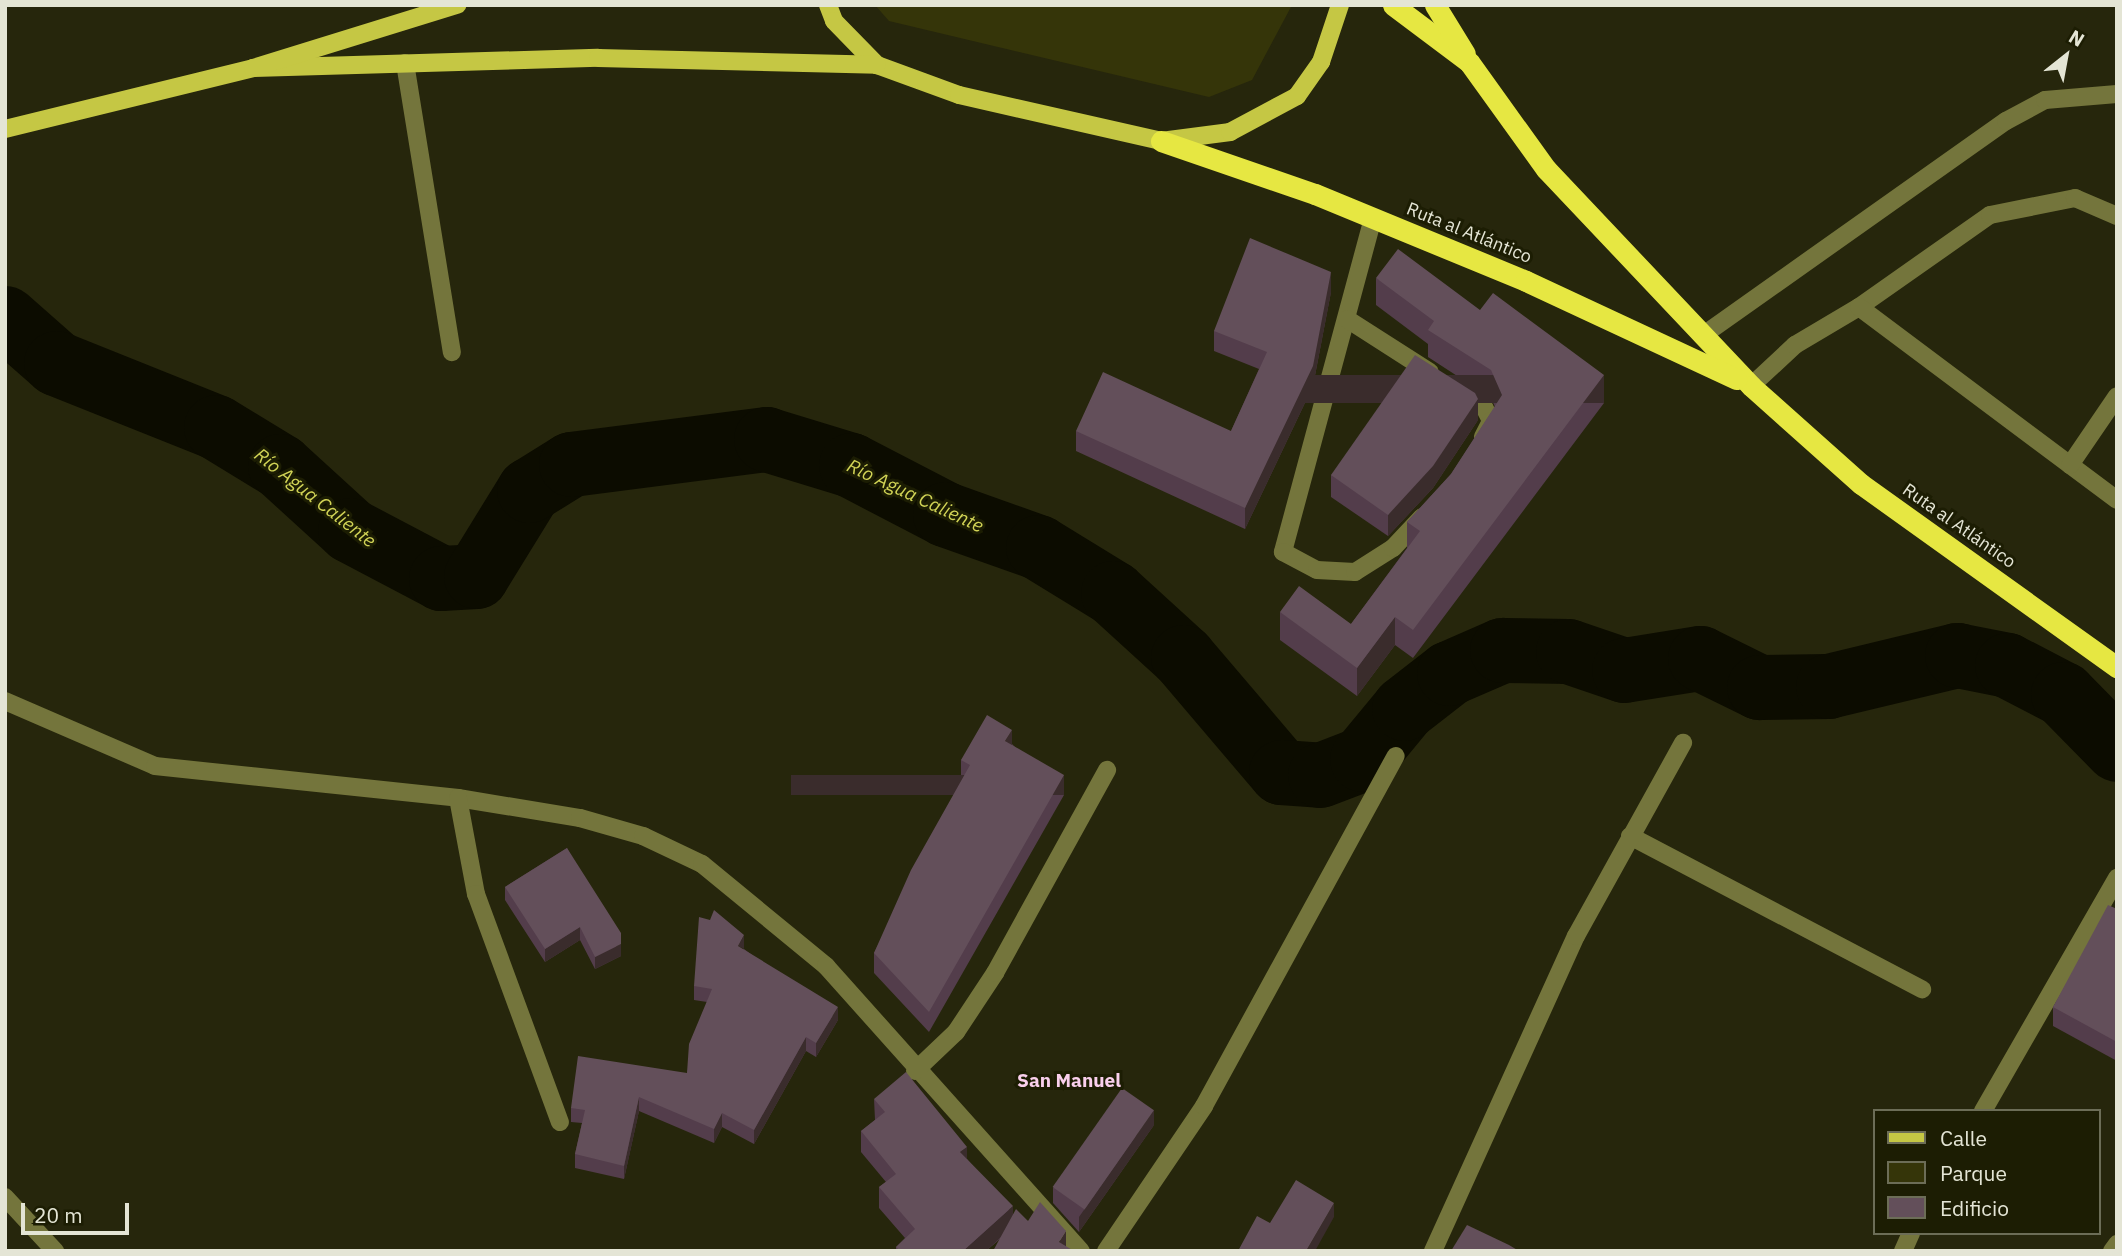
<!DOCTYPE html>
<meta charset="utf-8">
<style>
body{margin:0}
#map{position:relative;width:2122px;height:1256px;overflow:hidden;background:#26260c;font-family:"IBM Plex Sans",sans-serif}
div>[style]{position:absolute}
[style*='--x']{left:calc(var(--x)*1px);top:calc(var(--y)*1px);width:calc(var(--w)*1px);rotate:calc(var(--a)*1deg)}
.green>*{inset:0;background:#353509}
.river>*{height:65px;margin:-32.5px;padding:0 32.5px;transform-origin:32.5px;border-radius:32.5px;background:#0c0c00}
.minor>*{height:18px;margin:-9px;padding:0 9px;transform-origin:9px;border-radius:9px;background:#74753c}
.major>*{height:18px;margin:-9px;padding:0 9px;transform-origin:9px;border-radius:9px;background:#c5c744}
.highway>*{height:21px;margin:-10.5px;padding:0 10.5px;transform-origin:10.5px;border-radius:10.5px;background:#e6e742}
.wall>*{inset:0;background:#533d4b}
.shaded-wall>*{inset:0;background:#3a2c2c;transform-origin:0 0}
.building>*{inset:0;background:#634f5a;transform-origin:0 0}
span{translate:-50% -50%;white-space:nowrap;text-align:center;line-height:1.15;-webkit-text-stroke:6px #1c1d03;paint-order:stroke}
.street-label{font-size:18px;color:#e4e5d5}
.water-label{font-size:19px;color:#d1d356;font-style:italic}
.neighbourhood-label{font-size:19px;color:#f9cfec;font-weight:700}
.frame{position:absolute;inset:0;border:7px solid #e4e5d5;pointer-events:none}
.legend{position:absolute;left:1873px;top:1109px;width:228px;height:126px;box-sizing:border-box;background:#1c1d03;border:2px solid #6c6d57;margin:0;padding:9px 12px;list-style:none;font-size:21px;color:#e4e5d5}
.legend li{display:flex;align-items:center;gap:14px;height:35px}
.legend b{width:35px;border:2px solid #6c6d57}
.north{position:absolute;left:2031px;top:21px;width:70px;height:70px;-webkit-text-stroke:5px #1c1d03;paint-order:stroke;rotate:31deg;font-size:19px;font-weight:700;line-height:28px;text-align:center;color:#e4e5d5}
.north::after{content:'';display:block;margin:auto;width:24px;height:32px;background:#e4e5d5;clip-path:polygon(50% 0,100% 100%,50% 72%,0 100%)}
.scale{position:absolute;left:21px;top:1203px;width:108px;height:32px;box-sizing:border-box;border:4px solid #e4e5d5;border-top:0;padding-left:9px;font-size:21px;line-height:24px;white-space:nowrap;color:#e4e5d5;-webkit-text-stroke:5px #1c1d03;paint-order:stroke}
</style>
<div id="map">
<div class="green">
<i style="clip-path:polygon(875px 5px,1292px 5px,1252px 80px,1209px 97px,889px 21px)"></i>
</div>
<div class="river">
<i style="--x:5;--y:318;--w:68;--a:41.4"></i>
<i style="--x:56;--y:363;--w:172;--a:21.8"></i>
<i style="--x:216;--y:427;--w:75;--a:31.4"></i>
<i style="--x:280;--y:466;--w:95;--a:42.4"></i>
<i style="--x:350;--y:530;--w:103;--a:27.8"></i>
<i style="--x:441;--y:578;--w:35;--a:-3"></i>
<i style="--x:476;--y:576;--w:101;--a:-58.4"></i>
<i style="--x:529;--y:490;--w:49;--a:-31.8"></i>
<i style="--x:571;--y:464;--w:197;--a:-7.3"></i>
<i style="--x:766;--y:439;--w:89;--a:17"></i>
<i style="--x:851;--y:465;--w:106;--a:27.5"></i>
<i style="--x:945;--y:514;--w:99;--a:19.5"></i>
<i style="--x:1038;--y:547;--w:88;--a:31.5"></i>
<i style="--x:1113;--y:593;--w:95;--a:42.4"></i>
<i style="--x:1183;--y:657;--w:151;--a:49.6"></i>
<i style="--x:1281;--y:772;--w:39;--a:4"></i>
<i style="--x:1320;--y:775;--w:45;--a:-20.9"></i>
<i style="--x:1362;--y:759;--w:66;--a:-50.5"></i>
<i style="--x:1404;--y:708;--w:57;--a:-37.9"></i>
<i style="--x:1449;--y:673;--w:58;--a:-23.5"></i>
<i style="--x:1502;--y:650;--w:66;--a:0.9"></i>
<i style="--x:1568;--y:651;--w:59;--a:18.7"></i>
<i style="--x:1624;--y:670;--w:77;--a:-9"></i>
<i style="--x:1700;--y:658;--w:66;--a:26.2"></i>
<i style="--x:1759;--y:687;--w:69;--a:-0.8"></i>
<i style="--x:1828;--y:686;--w:133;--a:-13.5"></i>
<i style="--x:1957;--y:655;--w:51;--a:11.3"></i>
<i style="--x:2007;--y:665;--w:63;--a:27.4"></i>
<i style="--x:2063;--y:694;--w:77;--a:45.5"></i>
</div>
<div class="minor">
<i style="--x:405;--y:63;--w:293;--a:80.8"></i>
<i style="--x:1373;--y:218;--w:346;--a:105.1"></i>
<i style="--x:1283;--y:552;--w:38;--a:28"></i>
<i style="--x:1317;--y:570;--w:38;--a:3"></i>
<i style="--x:1355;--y:572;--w:45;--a:-32.3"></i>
<i style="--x:1393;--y:548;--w:42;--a:-46.9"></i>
<i style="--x:1859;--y:307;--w:160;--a:-35.1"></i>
<i style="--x:1990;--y:215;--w:87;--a:-11.3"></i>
<i style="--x:2075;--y:198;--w:46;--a:23.2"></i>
<i style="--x:1347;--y:319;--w:98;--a:32.6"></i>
<i style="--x:1702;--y:336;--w:372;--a:-35.3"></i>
<i style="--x:2006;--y:121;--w:44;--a:-28.3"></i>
<i style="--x:2045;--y:100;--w:72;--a:-4.8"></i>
<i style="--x:1751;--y:386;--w:60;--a:-43"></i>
<i style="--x:1795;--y:345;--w:74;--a:-30.7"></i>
<i style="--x:1859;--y:307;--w:322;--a:36.8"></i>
<i style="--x:1459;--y:391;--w:30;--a:33"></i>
<i style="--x:1484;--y:407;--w:16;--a:63"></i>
<i style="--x:1491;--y:421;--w:18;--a:117"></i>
<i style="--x:2070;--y:465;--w:83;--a:-55.7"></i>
<i style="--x:5;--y:701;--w:163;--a:23.4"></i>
<i style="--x:155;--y:766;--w:305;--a:6"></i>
<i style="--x:458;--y:798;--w:124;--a:9.3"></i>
<i style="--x:580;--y:818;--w:66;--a:15.9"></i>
<i style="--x:643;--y:836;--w:65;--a:25.4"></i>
<i style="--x:702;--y:864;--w:161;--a:39.4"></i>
<i style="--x:826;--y:966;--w:382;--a:48.2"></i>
<i style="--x:458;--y:798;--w:98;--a:79.4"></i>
<i style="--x:476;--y:894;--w:243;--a:69.8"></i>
<i style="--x:1630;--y:836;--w:330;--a:27.7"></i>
<i style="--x:915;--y:1071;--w:57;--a:-43.6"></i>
<i style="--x:956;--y:1032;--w:71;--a:-56.5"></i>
<i style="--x:995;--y:973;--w:232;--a:-61.1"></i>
<i style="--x:1983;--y:1111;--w:269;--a:-60.1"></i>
<i style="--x:5;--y:1197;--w:74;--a:47.2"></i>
<i style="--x:1106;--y:1251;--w:175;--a:-55.9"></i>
<i style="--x:1204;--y:1106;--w:399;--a:-61.3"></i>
<i style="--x:1433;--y:1251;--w:346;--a:-65.6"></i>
<i style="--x:1576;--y:936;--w:221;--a:-61"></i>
<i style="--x:1903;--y:1251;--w:20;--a:-66"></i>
<i style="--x:2112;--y:1251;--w:9;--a:-54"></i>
</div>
<div class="major">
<i style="--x:828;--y:5;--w:17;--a:69"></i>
<i style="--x:834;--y:21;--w:62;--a:45.7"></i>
<i style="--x:877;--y:65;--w:87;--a:20.1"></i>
<i style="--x:959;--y:95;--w:207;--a:12.8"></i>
<i style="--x:1161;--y:141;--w:70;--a:-7.4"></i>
<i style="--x:1230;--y:132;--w:76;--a:-28.2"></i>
<i style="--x:1297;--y:96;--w:42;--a:-54.8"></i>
<i style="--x:1321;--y:62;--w:60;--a:-71.6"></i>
<i style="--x:253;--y:68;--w:345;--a:-1.7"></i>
<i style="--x:598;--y:58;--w:279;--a:1.4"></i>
<i style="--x:5;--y:129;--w:255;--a:-13.8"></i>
<i style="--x:253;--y:68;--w:214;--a:-17.2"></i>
</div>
<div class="highway">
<i style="--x:1393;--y:5;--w:95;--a:36.9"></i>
<i style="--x:1469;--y:62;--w:132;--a:54.3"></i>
<i style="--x:1546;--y:169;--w:299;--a:46.6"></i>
<i style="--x:1751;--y:386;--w:147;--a:41.7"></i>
<i style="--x:1861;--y:484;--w:315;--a:35.6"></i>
<i style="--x:1435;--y:5;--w:57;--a:58.5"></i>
<i style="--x:1161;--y:141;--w:163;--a:19"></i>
<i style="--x:1315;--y:194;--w:228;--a:22.4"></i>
<i style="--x:1526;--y:281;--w:232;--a:25"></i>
</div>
<div class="wall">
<i style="clip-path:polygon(1376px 278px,1604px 403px,1413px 658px,1395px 645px,1357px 696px,1280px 640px,1280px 612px,1351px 624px,1407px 548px,1407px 522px,1451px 474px,1495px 407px,1491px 398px,1428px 357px,1428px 344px,1376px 305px)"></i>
<i style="clip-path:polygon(1331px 292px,1313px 386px,1245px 529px,1076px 451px,1076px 431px,1231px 431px,1259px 369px,1214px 351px,1214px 331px)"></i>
<i style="clip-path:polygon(1478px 420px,1433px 488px,1388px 536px,1331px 497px,1331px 475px)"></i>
<i style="clip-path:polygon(1012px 744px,1064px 795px,929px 1032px,874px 973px,874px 953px,962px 780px,961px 780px,961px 760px)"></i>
<i style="clip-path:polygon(567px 848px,621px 956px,595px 969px,580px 940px,545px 962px,505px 900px,505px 887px)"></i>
<i style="clip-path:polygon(2117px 909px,2117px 1061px,2053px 1026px,2053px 1007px)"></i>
<i style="clip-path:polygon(744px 949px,838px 1020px,816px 1057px,806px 1051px,754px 1144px,722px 1127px,714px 1143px,639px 1111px,624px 1179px,575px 1168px,575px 1154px,582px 1123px,571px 1122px,571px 1108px,687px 1073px,707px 1002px,694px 1000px,694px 986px)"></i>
<i style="clip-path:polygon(874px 1099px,967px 1159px,1013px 1214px,1028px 1221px,1066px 1231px,1000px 1239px,986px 1251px,896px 1251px,896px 1247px,905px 1238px,879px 1208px,879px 1187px,886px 1182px,861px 1152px,861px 1131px,875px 1120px)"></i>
<i style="clip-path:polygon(1154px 1125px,1079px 1232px,1053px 1203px,1053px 1188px)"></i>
</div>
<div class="shaded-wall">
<i style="clip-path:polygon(1331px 272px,1331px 292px,1313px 386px,1245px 529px,1245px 508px)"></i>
<i style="left:1604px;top:375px;width:28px;height:319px;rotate:90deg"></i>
<i style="clip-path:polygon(1478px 399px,1478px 420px,1433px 488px,1388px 536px,1388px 515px)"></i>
<i style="clip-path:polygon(1395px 617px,1395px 645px,1357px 696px,1357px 668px)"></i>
<i style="clip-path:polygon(1012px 730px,1012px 750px,1005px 741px)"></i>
<i style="left:1064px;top:775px;width:20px;height:273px;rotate:90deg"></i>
<i style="clip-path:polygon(580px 927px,580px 940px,545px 962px,545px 949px)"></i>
<i style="clip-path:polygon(744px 935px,744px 949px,738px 946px)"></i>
<i style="clip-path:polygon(621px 944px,621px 956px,595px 969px,595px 957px)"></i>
<i style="clip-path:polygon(838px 1007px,838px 1020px,816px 1057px,816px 1043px)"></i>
<i style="clip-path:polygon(806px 1037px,806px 1051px,754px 1144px,754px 1130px)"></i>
<i style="clip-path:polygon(639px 1097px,639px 1111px,624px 1179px,624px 1166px)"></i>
<i style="clip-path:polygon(1154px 1110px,1154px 1125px,1079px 1232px,1079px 1217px)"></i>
<i style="clip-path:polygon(722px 1113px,722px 1127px,714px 1143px,714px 1129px)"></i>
<i style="clip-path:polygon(967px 1147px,967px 1168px,960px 1152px)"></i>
<i style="clip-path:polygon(1334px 1203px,1334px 1217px,1315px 1251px,1306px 1251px)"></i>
<i style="clip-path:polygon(1013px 1206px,1013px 1226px,986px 1251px,963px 1251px)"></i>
<i style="clip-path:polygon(1066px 1231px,1066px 1251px,1059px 1242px)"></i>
</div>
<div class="building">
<i style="clip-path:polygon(1250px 238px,1331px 272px,1313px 366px,1245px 508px,1076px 431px,1103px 372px,1231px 431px,1267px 352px,1214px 331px)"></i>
<i style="clip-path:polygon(1398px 249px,1480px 310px,1493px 293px,1604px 375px,1413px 630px,1395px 617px,1357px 668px,1280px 612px,1299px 586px,1351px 624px,1420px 531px,1407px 522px,1451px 474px,1502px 395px,1491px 370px,1428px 330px,1434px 321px,1376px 278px)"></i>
<i style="clip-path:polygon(1415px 355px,1475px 393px,1478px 399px,1433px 466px,1388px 515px,1331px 475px)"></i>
<i style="clip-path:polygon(987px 715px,1012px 730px,1005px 741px,1064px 775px,929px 1012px,874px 953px,911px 870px,970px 765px,961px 760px)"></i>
<i style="clip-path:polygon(567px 848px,621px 933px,621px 944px,595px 957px,580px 927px,545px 949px,505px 887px)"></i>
<i style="clip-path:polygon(2108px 905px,2117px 909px,2117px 1042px,2053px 1007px)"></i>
<i style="clip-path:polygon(714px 910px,744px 935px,738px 946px,838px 1007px,816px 1043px,806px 1037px,754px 1130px,722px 1113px,714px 1129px,639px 1097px,624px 1166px,575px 1154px,585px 1110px,571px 1108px,578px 1056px,687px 1073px,689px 1044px,712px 989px,694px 986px,699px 917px,710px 920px)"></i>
<i style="clip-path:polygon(906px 1072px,967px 1147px,960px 1152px,1013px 1206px,963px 1251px,900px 1251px,896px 1247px,915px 1229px,879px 1187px,896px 1174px,861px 1131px,885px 1112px,874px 1099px)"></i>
<i style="left:1122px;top:1088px;width:39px;height:121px;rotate:35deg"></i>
<i style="clip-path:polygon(1296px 1180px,1334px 1203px,1306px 1251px,1238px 1251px,1257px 1216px,1270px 1223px)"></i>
<i style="clip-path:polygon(1040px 1202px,1066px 1231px,1059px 1242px,1074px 1251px,993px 1251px,1016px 1209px,1028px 1221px)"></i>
<i style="clip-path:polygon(1467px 1225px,1509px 1245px,1519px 1251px,1451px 1251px)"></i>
</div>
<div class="street-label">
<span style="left:1469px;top:233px;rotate:22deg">Ruta al Atlántico</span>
<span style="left:1959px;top:526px;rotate:35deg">Ruta al Atlántico</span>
</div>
<div class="water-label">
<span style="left:915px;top:496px;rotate:25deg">Río Agua Caliente</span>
<span style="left:315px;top:498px;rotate:38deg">Río Agua Caliente</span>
</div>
<div class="neighbourhood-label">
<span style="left:1069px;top:1081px">San Manuel</span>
</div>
<div class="frame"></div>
<ul class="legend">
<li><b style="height:9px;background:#c5c744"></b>Calle</li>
<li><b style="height:19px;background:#353509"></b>Parque</li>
<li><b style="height:19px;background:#634f5a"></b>Edificio</li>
</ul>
<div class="north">N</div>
<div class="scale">20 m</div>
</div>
